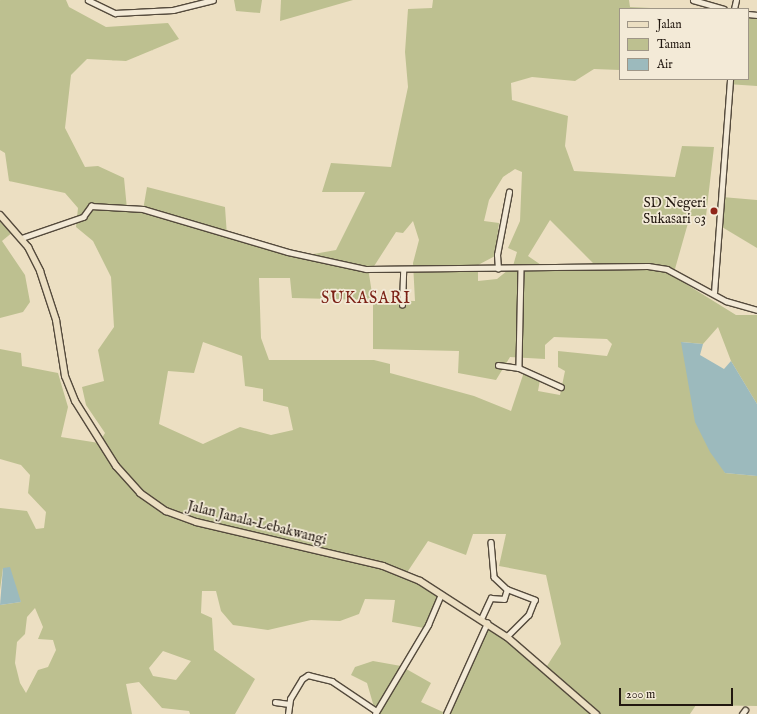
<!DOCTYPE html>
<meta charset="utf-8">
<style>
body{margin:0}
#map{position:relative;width:757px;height:714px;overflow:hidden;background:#ecdfc2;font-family:"IM FELL English",serif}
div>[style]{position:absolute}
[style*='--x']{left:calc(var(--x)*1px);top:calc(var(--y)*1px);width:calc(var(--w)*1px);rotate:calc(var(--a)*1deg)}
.green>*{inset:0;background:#bdc090}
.water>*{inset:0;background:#9cbabd}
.roads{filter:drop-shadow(1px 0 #544a3c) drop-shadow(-1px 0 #544a3c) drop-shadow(0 1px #544a3c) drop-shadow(0 -1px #544a3c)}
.minor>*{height:4.5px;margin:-2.25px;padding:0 2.25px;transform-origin:2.25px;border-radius:2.25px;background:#f3ead7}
.major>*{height:6px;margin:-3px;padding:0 3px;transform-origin:3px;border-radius:3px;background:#ecdfc2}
.dots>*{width:11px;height:11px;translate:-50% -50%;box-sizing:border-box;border:2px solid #f3ead7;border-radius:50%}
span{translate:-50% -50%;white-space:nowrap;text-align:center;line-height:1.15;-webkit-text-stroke:3.5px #f3ead7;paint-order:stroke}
.poi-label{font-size:14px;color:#221810}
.right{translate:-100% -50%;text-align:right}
.street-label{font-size:14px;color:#221810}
.quarter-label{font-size:16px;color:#7a1f14;letter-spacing:1px}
.legend{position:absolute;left:619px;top:8px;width:130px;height:72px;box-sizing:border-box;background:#f3ead7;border:1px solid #9f9687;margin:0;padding:5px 7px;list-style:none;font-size:12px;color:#221810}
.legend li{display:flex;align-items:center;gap:8px;height:20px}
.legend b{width:20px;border:1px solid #9f9687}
.scale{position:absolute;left:619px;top:688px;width:114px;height:18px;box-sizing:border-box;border:2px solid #221810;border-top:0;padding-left:5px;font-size:12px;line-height:14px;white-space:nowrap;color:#221810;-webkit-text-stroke:3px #f3ead7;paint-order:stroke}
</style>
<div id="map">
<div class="green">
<i style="clip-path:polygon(evenodd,0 0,66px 0,69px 7px,106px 27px,168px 23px,179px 39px,126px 61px,87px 59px,71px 75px,65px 128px,85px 167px,98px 166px,124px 178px,127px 209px,143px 210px,147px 187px,225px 207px,227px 236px,297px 257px,336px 250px,365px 192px,322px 192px,331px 163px,391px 167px,408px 87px,405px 52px,408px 9px,432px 8px,433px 0,629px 0,630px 7px,671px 9px,620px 9px,620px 70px,594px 69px,575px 81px,532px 77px,511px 83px,512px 100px,568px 116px,565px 146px,574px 171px,675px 177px,682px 146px,714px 147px,706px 216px,690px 216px,673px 276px,736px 315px,757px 315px,757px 404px,731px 361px,718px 327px,703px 344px,682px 342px,725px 473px,757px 476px,757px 706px,696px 705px,690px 714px,376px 714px,367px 683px,351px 675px,355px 667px,373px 661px,401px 666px,431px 683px,421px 702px,443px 712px,487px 625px,547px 666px,561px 644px,546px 575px,499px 566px,506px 534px,473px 534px,466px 555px,428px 541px,406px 574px,444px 596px,424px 628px,392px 622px,395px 600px,365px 599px,359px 614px,340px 621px,311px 620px,268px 630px,233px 625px,221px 611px,216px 591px,202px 591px,201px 613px,212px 618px,214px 650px,255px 679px,235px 714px,190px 714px,189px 711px,162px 708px,139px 682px,126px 684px,132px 714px,0 714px,0 605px,21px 602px,3px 568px,0 590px,0 508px,27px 511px,36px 529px,44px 528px,46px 512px,28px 493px,30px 475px,21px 465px,0 459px,0 349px,21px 353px,22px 366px,58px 373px,68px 407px,61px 437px,99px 443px,105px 433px,86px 405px,82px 387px,104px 381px,98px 350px,114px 327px,111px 277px,93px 241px,76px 227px,78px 208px,65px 193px,9px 181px,5px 153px,0 150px,0 0,515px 169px,522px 172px,520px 221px,508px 248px,517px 252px,513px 266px,497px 279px,478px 281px,478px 265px,495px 256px,499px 223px,484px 221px,489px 200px,503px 177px,515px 169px,0 0,550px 220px,593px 263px,547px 269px,528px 256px,550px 220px,0 0,413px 221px,419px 240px,413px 263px,415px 301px,373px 300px,369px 274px,396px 232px,403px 233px,413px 221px,0 0,259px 278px,290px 278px,292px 298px,373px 300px,373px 349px,459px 351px,458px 373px,496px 380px,510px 357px,545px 359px,545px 345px,554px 337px,607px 339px,612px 344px,607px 356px,558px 351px,558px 367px,565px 371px,560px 395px,538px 391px,540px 380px,524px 372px,511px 411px,474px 396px,390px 373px,390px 364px,374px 360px,269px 360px,261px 338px,259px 278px,0 0,203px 342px,242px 356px,245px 386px,263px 389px,263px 401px,288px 407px,293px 430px,271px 435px,240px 427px,203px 444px,159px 424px,168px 371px,194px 373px,203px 342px,0 0,35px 608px,43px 627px,38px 639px,53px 640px,56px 650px,48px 667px,38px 670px,26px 693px,20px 683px,15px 663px,17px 642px,25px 634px,27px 617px,35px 608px,0 0,163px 651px,191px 661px,176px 680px,153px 676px,149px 668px,163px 651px)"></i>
<i style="clip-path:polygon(234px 0,262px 0,260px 13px,236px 11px)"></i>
<i style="clip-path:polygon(281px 0,353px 0,280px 21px)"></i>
<i style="clip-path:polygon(757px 13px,757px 86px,727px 84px,727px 79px,748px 79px,748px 17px)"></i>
<i style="clip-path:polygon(722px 197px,757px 200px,757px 248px,722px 227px)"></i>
<i style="clip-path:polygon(0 216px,14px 231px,2px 241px,25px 275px,30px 302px,23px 312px,0 318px)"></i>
</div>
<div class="water">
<i style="clip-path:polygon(681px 342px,703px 344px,700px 355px,724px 369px,731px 361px,757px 404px,757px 476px,725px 473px,710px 452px,695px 422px)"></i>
<i style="clip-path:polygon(10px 567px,21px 602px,0 605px,3px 568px)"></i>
</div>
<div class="roads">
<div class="minor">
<i style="--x:88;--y:0;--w:30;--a:26"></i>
<i style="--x:115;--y:13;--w:58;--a:-3"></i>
<i style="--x:173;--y:10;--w:41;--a:-14"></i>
<i style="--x:693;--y:0;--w:32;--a:16"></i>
<i style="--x:734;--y:9;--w:9;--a:-77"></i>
<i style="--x:748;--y:14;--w:9;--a:6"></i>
<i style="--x:22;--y:238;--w:65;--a:-19"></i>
<i style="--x:83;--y:217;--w:14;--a:-54"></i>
<i style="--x:91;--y:206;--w:52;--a:3.3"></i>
<i style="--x:143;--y:209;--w:151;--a:16.5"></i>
<i style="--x:288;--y:252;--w:80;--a:12.3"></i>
<i style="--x:366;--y:269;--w:282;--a:-0.6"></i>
<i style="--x:648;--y:266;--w:19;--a:9"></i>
<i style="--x:667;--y:269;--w:67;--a:28.5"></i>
<i style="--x:726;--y:301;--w:32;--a:16"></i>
<i style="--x:498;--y:269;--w:14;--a:-94"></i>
<i style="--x:497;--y:255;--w:64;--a:-79.2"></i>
<i style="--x:521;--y:269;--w:99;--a:91.2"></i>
<i style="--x:519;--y:368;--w:46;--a:24.3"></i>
<i style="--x:714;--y:293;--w:215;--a:-85.7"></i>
<i style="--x:402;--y:305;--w:35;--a:-88"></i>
<i style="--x:498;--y:365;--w:21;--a:8"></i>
<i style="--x:491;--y:542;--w:35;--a:85"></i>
<i style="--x:494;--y:577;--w:18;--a:43"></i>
<i style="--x:481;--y:619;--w:23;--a:-65"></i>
<i style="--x:491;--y:598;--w:13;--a:4"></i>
<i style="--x:504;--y:599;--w:10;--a:-73"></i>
<i style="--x:507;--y:589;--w:30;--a:21"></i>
<i style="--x:535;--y:600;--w:16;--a:112"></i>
<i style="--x:529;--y:615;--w:31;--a:135"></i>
<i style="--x:275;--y:702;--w:14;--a:8"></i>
<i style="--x:288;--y:714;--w:15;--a:-82"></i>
<i style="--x:290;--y:699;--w:23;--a:-59"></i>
<i style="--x:302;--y:679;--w:7;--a:-34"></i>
<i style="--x:308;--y:675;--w:25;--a:14"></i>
<i style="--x:332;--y:681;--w:52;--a:34"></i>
<i style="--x:375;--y:714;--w:104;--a:-59.2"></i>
<i style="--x:428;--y:625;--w:33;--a:-67"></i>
<i style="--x:446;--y:714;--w:100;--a:-65.7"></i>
<i style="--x:742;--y:714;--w:5;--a:-53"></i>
</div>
<div class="major">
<i style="--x:0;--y:215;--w:43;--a:48.8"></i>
<i style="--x:28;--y:247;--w:27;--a:63"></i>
<i style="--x:40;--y:271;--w:52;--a:71.9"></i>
<i style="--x:56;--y:320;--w:57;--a:80.9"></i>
<i style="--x:65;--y:376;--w:27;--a:68"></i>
<i style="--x:75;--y:401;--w:77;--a:57.8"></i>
<i style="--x:116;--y:466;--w:36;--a:48"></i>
<i style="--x:140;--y:493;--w:32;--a:35"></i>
<i style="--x:166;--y:511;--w:32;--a:20"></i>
<i style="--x:196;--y:522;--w:192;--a:13.2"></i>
<i style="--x:383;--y:566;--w:40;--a:22"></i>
<i style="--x:420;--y:581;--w:103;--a:32.8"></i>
<i style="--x:507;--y:637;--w:118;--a:40.9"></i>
</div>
</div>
<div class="dots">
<i style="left:714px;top:211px;background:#8f2418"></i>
</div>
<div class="poi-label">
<span class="right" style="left:706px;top:211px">SD Negeri<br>Sukasari 03</span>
</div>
<div class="street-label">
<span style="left:257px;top:523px;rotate:14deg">Jalan Janala–Lebakwangi</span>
</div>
<div class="quarter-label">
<span style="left:366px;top:299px">SUKASARI</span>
</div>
<ul class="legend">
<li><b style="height:5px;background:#ecdfc2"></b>Jalan</li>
<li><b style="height:11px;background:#bdc090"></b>Taman</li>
<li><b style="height:11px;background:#9cbabd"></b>Air</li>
</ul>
<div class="scale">200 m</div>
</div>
